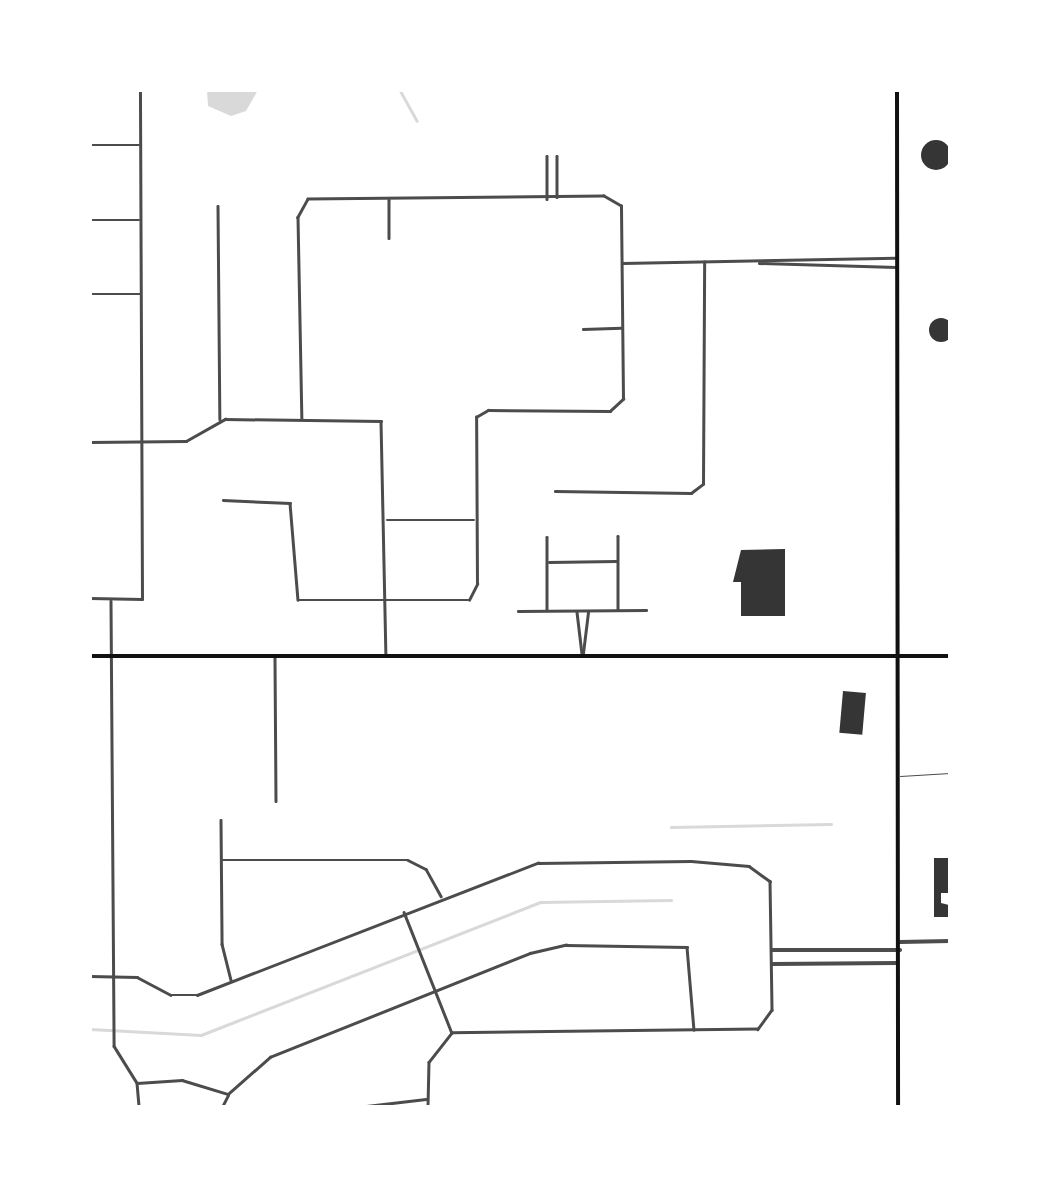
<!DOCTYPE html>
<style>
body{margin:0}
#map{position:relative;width:1040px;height:1197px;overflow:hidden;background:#fff;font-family:"Titillium Web",sans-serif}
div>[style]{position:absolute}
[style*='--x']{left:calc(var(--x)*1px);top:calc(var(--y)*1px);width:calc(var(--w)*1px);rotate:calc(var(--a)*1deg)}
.water>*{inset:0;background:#d9d9d9}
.stream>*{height:2.5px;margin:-1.25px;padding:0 1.25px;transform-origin:1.25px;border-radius:1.25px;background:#d9d9d9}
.building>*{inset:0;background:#353535;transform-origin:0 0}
.round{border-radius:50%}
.service>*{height:1px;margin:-0.5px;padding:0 0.5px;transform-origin:0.5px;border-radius:0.5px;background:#4c4c4c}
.minor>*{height:2.5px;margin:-1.25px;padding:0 1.25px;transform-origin:1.25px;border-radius:1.25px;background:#4c4c4c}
.tertiary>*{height:4px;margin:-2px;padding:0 2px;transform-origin:2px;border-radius:2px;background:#4c4c4c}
.secondary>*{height:4px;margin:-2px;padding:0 2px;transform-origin:2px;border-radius:2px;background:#111}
span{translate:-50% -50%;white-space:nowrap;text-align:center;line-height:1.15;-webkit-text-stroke:10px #fff;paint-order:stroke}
.frame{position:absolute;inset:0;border:92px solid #fff;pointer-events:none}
</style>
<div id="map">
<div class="water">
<i style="clip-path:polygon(207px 90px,258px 90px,246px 111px,231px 116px,208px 106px)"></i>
</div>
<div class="stream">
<i style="--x:400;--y:90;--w:35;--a:61"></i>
<i style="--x:671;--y:827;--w:160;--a:-1.1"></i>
<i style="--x:90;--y:1029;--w:111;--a:3.1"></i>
<i style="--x:201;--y:1035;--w:364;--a:-21.4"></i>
<i style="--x:540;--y:902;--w:131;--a:-0.9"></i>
</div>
<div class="building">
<i class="round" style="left:921px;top:140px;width:30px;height:30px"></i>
<i class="round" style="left:929px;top:318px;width:24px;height:24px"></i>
<i style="clip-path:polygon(785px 549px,785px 616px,741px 616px,741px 582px,733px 582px,741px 550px)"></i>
<i style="left:843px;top:691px;width:23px;height:42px;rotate:5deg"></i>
<i style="clip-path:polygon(934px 858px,950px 858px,950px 893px,941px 893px,941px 903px,949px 905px,950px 917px,934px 917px)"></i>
</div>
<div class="service">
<i style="--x:900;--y:776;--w:50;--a:-3.4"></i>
</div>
<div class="minor">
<i style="--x:90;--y:145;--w:49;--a:0"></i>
<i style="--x:547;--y:156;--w:43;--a:90"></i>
<i style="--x:557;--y:156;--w:41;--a:90"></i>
<i style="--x:389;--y:200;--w:38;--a:90"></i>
<i style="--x:218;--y:206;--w:213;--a:89.5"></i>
<i style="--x:90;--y:220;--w:49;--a:0"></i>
<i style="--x:623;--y:263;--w:272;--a:-1.1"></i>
<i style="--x:759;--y:263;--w:137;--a:1.7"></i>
<i style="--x:90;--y:294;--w:50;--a:0"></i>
<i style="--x:583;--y:329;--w:38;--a:-2"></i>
<i style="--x:90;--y:442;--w:96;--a:-0.6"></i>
<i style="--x:186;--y:441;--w:45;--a:-29.4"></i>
<i style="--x:225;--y:419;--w:156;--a:0.7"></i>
<i style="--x:381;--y:421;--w:232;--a:88.8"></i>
<i style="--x:555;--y:491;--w:136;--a:0.8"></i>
<i style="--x:691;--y:493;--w:15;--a:-37"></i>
<i style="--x:703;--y:484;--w:222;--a:-89.7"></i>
<i style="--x:223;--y:500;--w:67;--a:2.6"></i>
<i style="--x:290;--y:503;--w:97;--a:85.3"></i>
<i style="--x:298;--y:600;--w:171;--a:0"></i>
<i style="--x:469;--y:600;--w:18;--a:-63"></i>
<i style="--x:477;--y:584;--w:167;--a:-90.3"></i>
<i style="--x:476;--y:417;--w:14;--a:-30"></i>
<i style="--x:488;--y:410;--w:122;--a:0.5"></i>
<i style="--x:610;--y:411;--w:18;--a:-43"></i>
<i style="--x:623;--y:399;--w:193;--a:-90.6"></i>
<i style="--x:621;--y:206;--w:20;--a:-150"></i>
<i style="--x:604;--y:196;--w:296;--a:179.4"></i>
<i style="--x:308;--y:199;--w:21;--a:119"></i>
<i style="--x:298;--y:217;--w:202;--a:88.9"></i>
<i style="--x:387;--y:520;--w:87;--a:0"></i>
<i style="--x:618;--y:536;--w:74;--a:90"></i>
<i style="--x:547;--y:537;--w:73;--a:90"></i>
<i style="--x:549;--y:562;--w:67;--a:-0.9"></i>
<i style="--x:90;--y:598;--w:52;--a:1.1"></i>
<i style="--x:142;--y:599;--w:509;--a:-90.23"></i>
<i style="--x:111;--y:601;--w:445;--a:89.6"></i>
<i style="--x:114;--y:1046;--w:44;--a:58.1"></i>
<i style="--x:137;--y:1083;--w:24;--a:85"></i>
<i style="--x:518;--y:611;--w:128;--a:-0.4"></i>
<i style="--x:577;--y:612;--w:42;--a:83.2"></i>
<i style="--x:583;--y:653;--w:41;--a:-83"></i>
<i style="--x:275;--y:658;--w:143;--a:89.6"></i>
<i style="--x:221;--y:820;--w:124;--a:89.5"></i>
<i style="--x:222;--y:944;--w:37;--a:76"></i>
<i style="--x:221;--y:860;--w:187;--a:0"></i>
<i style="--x:408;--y:860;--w:20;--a:27"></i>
<i style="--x:426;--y:869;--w:31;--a:61"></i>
<i style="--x:404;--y:912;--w:130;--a:68.4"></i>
<i style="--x:452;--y:1033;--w:37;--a:128"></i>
<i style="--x:429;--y:1062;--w:45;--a:91.3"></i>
<i style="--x:90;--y:976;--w:47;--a:1.2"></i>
<i style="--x:137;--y:977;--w:38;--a:28"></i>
<i style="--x:171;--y:995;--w:26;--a:0"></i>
<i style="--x:197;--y:995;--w:366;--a:-21.2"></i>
<i style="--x:538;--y:863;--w:153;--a:-0.7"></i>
<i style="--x:691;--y:861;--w:58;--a:4.9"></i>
<i style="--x:749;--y:866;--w:26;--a:36"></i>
<i style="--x:770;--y:881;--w:129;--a:89.1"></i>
<i style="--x:772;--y:1010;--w:24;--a:126"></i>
<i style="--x:758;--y:1029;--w:306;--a:179.3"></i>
<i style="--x:137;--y:1083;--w:45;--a:-3.8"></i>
<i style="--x:182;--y:1080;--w:48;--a:16.9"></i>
<i style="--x:228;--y:1094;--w:56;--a:-41.4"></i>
<i style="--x:270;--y:1057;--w:280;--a:-21.8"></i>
<i style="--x:530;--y:953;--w:37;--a:-13"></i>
<i style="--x:566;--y:945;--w:121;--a:0.9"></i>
<i style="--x:687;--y:947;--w:83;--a:85.2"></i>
<i style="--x:222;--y:1107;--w:13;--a:-63"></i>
<i style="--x:358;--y:1107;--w:68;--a:-6.7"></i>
</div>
<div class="tertiary">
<i style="--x:900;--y:942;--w:50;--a:-1.1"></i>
<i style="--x:772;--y:950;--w:128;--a:0"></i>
<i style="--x:772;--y:964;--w:125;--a:-0.5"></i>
</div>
<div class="secondary">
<i style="--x:897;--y:90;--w:1017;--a:89.94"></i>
<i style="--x:90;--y:656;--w:860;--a:0"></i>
</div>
<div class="frame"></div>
</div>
